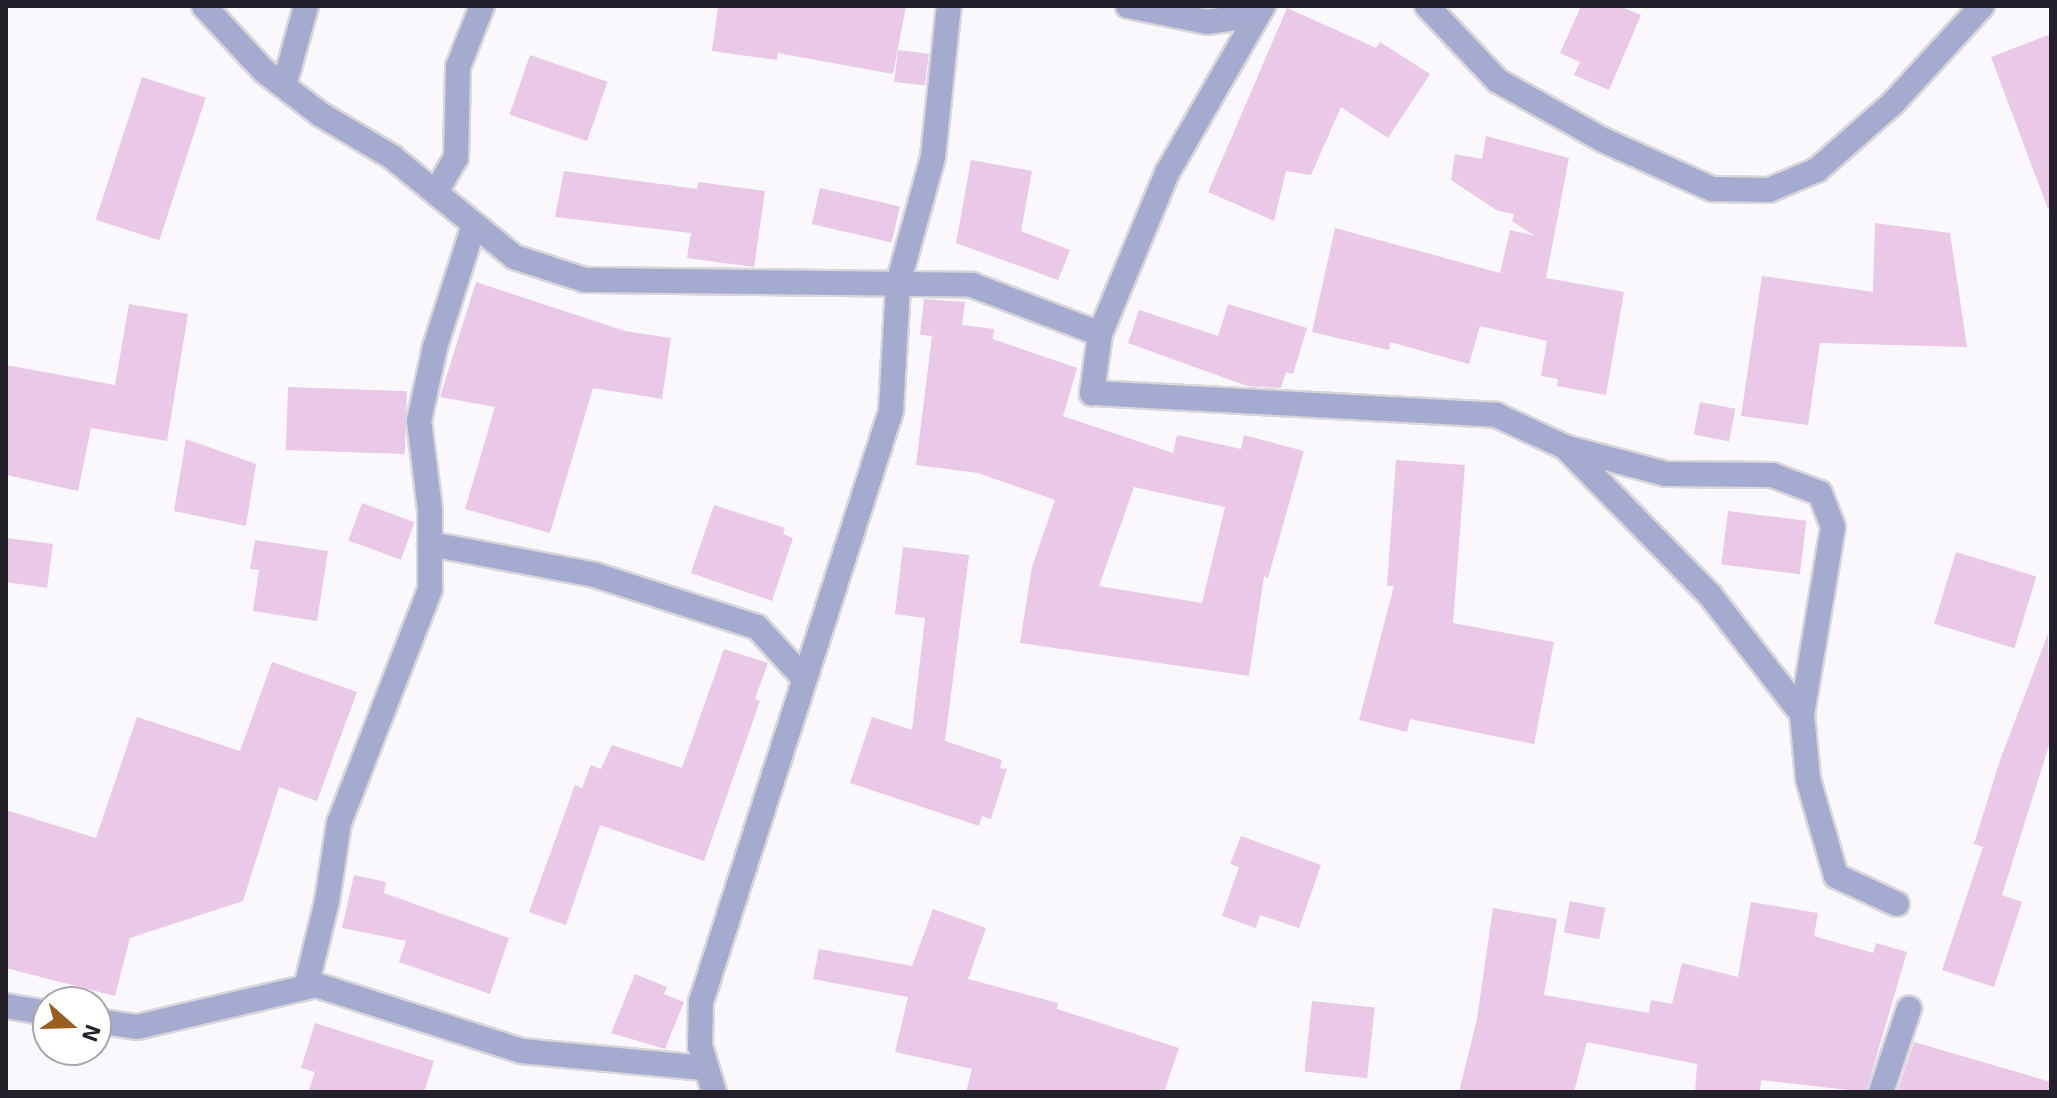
<!DOCTYPE html>
<style>
body{margin:0}
#map{position:relative;width:2057px;height:1098px;overflow:hidden;background:#faf8fd;font-family:"Exo 2",sans-serif}
div>[style]{position:absolute}
[style*='--x']{left:calc(var(--x)*1px);top:calc(var(--y)*1px);width:calc(var(--w)*1px);rotate:calc(var(--a)*1deg)}
.building>*{inset:0;background:#e9c8e8;transform-origin:0 0}
.roads{filter:drop-shadow(2px 0 #d8d5db) drop-shadow(-2px 0 #d8d5db) drop-shadow(0 2px #d8d5db) drop-shadow(0 -2px #d8d5db)}
.minor>*{height:24px;margin:-12px;padding:0 12px;transform-origin:12px;border-radius:12px;background:#a5abcf}
span{translate:-50% -50%;white-space:nowrap;text-align:center;line-height:1.15;-webkit-text-stroke:6px #fff;paint-order:stroke}
.frame{position:absolute;inset:0;border:8px solid #232029;pointer-events:none}
.north{position:absolute;left:32px;top:986px;width:80px;height:80px;box-sizing:border-box;background:#fff;border:2px solid #a7a6a9;border-radius:50%;rotate:110deg;font-size:22px;font-weight:700;line-height:32px;text-align:center;color:#232029}
.north::after{content:'';display:block;margin:auto;width:28px;height:36px;background:#9a5f20;clip-path:polygon(50% 0,100% 100%,50% 72%,0 100%)}
</style>
<div id="map">
<div class="building">
<i style="clip-path:polygon(718px 6px,906px 6px,893px 74px,778px 53px,777px 60px,712px 51px)"></i>
<i style="clip-path:polygon(1581px 6px,1619px 6px,1641px 15px,1609px 90px,1574px 75px,1580px 62px,1560px 53px)"></i>
<i style="clip-path:polygon(1287px 8px,1376px 48px,1380px 42px,1430px 74px,1388px 138px,1341px 107px,1311px 175px,1286px 171px,1274px 221px,1208px 192px)"></i>
<i style="clip-path:polygon(2051px 34px,2051px 208px,2048px 209px,1991px 57px)"></i>
<i style="left:898px;top:50px;width:31px;height:32px;rotate:7deg"></i>
<i style="left:530px;top:55px;width:82px;height:63px;rotate:19deg"></i>
<i style="left:142px;top:77px;width:67px;height:150px;rotate:18deg"></i>
<i style="clip-path:polygon(1486px 136px,1569px 158px,1546px 278px,1624px 292px,1606px 395px,1557px 386px,1558px 379px,1541px 376px,1547px 341px,1480px 326px,1469px 364px,1390px 342px,1389px 350px,1312px 332px,1335px 228px,1500px 273px,1510px 230px,1535px 236px,1512px 221px,1514px 214px,1498px 211px,1451px 180px,1455px 154px,1482px 159px)"></i>
<i style="clip-path:polygon(971px 160px,1032px 171px,1021px 231px,1070px 250px,1058px 280px,956px 243px)"></i>
<i style="clip-path:polygon(564px 171px,697px 189px,698px 182px,765px 191px,754px 267px,687px 258px,691px 233px,555px 217px)"></i>
<i style="left:820px;top:188px;width:82px;height:37px;rotate:13deg"></i>
<i style="clip-path:polygon(1875px 223px,1950px 233px,1967px 347px,1820px 343px,1808px 425px,1741px 416px,1762px 276px,1873px 292px)"></i>
<i style="clip-path:polygon(476px 282px,625px 331px,671px 338px,662px 399px,593px 388px,550px 533px,465px 509px,495px 407px,440px 397px)"></i>
<i style="clip-path:polygon(evenodd,924px 299px,965px 302px,962px 325px,994px 329px,993px 339px,1077px 368px,1063px 416px,1173px 453px,1177px 435px,1241px 449px,1244px 435px,1304px 451px,1268px 578px,1264px 576px,1249px 676px,1020px 643px,1032px 567px,1055px 500px,978px 473px,916px 465px,932px 336px,920px 335px,924px 299px,1134px 487px,1225px 507px,1202px 603px,1099px 586px,1134px 487px)"></i>
<i style="clip-path:polygon(129px 304px,188px 314px,167px 441px,91px 428px,78px 491px,6px 475px,6px 365px,115px 385px)"></i>
<i style="clip-path:polygon(1228px 304px,1307px 328px,1293px 374px,1286px 372px,1281px 388px,1247px 386px,1128px 343px,1139px 310px,1218px 336px)"></i>
<i style="left:288px;top:387px;width:119px;height:63px;rotate:2deg"></i>
<i style="left:1700px;top:402px;width:36px;height:33px;rotate:11deg"></i>
<i style="clip-path:polygon(186px 439px,256px 464px,246px 526px,174px 511px)"></i>
<i style="clip-path:polygon(1396px 460px,1465px 465px,1453px 623px,1554px 642px,1534px 744px,1410px 719px,1407px 732px,1359px 720px,1394px 586px,1387px 586px)"></i>
<i style="left:362px;top:503px;width:56px;height:40px;rotate:20deg"></i>
<i style="clip-path:polygon(714px 505px,785px 528px,783px 534px,793px 538px,772px 601px,691px 573px)"></i>
<i style="left:1728px;top:511px;width:79px;height:54px;rotate:7deg"></i>
<i style="clip-path:polygon(6px 538px,53px 544px,47px 588px,6px 582px)"></i>
<i style="clip-path:polygon(255px 540px,328px 551px,317px 621px,253px 611px,259px 570px,250px 569px)"></i>
<i style="clip-path:polygon(903px 547px,969px 555px,945px 741px,1002px 760px,1000px 768px,1007px 769px,991px 819px,982px 816px,979px 826px,850px 783px,872px 717px,912px 730px,925px 618px,895px 614px)"></i>
<i style="left:1956px;top:552px;width:84px;height:75px;rotate:17deg"></i>
<i style="clip-path:polygon(2048px 634px,2051px 739px,2002px 895px,2022px 902px,1994px 987px,1942px 970px,1983px 847px,1974px 844px,2000px 760px)"></i>
<i style="clip-path:polygon(724px 649px,768px 663px,755px 699px,760px 701px,704px 861px,600px 825px,566px 925px,529px 912px,575px 785px,582px 788px,591px 765px,601px 769px,612px 745px,682px 768px)"></i>
<i style="clip-path:polygon(272px 662px,357px 692px,317px 801px,279px 787px,243px 901px,130px 938px,115px 996px,6px 968px,6px 810px,96px 838px,137px 717px,240px 751px)"></i>
<i style="clip-path:polygon(1241px 836px,1321px 865px,1299px 928px,1260px 915px,1256px 928px,1222px 916px,1239px 867px,1230px 864px)"></i>
<i style="clip-path:polygon(354px 875px,386px 882px,384px 893px,509px 938px,490px 994px,399px 962px,406px 941px,342px 928px)"></i>
<i style="left:1570px;top:901px;width:36px;height:32px;rotate:11deg"></i>
<i style="clip-path:polygon(1751px 902px,1818px 913px,1814px 936px,1873px 953px,1876px 943px,1907px 952px,1866px 1092px,1761px 1080px,1760px 1092px,1695px 1092px,1697px 1064px,1587px 1042px,1574px 1092px,1459px 1092px,1477px 1019px,1493px 908px,1557px 919px,1544px 995px,1649px 1013px,1651px 1000px,1672px 1004px,1682px 963px,1738px 977px)"></i>
<i style="clip-path:polygon(933px 909px,986px 928px,968px 979px,1058px 1003px,1057px 1009px,1179px 1048px,1164px 1092px,966px 1092px,972px 1069px,895px 1052px,908px 997px,813px 979px,819px 949px,912px 966px)"></i>
<i style="clip-path:polygon(635px 974px,667px 987px,664px 994px,684px 1002px,665px 1049px,611px 1033px)"></i>
<i style="left:1312px;top:1001px;width:63px;height:71px;rotate:6deg"></i>
<i style="clip-path:polygon(315px 1023px,434px 1061px,424px 1092px,308px 1092px,315px 1072px,301px 1068px)"></i>
<i style="clip-path:polygon(1914px 1042px,2051px 1082px,2051px 1092px,1897px 1092px)"></i>
</div>
<div class="roads">
<div class="minor">
<i style="--x:204;--y:6;--w:88;--a:47.3"></i>
<i style="--x:264;--y:71;--w:71;--a:37.5"></i>
<i style="--x:320;--y:114;--w:84;--a:30.8"></i>
<i style="--x:392;--y:157;--w:158;--a:39.3"></i>
<i style="--x:514;--y:257;--w:75;--a:17.9"></i>
<i style="--x:585;--y:280;--w:387;--a:0.7"></i>
<i style="--x:972;--y:285;--w:137;--a:20.9"></i>
<i style="--x:1100;--y:334;--w:60;--a:97.7"></i>
<i style="--x:1092;--y:393;--w:405;--a:3.1"></i>
<i style="--x:1496;--y:415;--w:76;--a:24.9"></i>
<i style="--x:1565;--y:447;--w:207;--a:45.6"></i>
<i style="--x:1710;--y:595;--w:150;--a:52.3"></i>
<i style="--x:1802;--y:714;--w:65;--a:84.7"></i>
<i style="--x:1808;--y:779;--w:101;--a:73.9"></i>
<i style="--x:1836;--y:876;--w:67;--a:24.7"></i>
<i style="--x:1128;--y:6;--w:81;--a:11.4"></i>
<i style="--x:1207;--y:22;--w:49;--a:-8.1"></i>
<i style="--x:1427;--y:6;--w:103;--a:46.6"></i>
<i style="--x:1498;--y:81;--w:120;--a:29.3"></i>
<i style="--x:1603;--y:140;--w:120;--a:24.2"></i>
<i style="--x:1712;--y:189;--w:57;--a:1"></i>
<i style="--x:1769;--y:190;--w:52;--a:-22.6"></i>
<i style="--x:1817;--y:170;--w:103;--a:-41.4"></i>
<i style="--x:1894;--y:102;--w:130;--a:-47.5"></i>
<i style="--x:284;--y:86;--w:83;--a:-74.6"></i>
<i style="--x:436;--y:192;--w:39;--a:-60"></i>
<i style="--x:456;--y:158;--w:91;--a:-88.7"></i>
<i style="--x:458;--y:67;--w:66;--a:-68.5"></i>
<i style="--x:1100;--y:334;--w:174;--a:-67.4"></i>
<i style="--x:1167;--y:173;--w:193;--a:-60.1"></i>
<i style="--x:1568;--y:448;--w:101;--a:14.9"></i>
<i style="--x:1666;--y:474;--w:106;--a:0.5"></i>
<i style="--x:1772;--y:475;--w:51;--a:20.6"></i>
<i style="--x:1820;--y:493;--w:36;--a:69"></i>
<i style="--x:1833;--y:527;--w:190;--a:99.4"></i>
<i style="--x:430;--y:544;--w:168;--a:10.6"></i>
<i style="--x:595;--y:575;--w:170;--a:17.8"></i>
<i style="--x:757;--y:627;--w:68;--a:47.4"></i>
<i style="--x:306;--y:987;--w:89;--a:-76.3"></i>
<i style="--x:327;--y:901;--w:79;--a:-81.3"></i>
<i style="--x:339;--y:823;--w:251;--a:-68.7"></i>
<i style="--x:430;--y:589;--w:79;--a:-90"></i>
<i style="--x:430;--y:510;--w:90;--a:-97"></i>
<i style="--x:419;--y:421;--w:76;--a:-77.8"></i>
<i style="--x:435;--y:347;--w:128;--a:-72.3"></i>
<i style="--x:6;--y:1006;--w:43;--a:9.5"></i>
<i style="--x:96;--y:1021;--w:41;--a:8.3"></i>
<i style="--x:137;--y:1027;--w:184;--a:-13.2"></i>
<i style="--x:316;--y:985;--w:215;--a:17.8"></i>
<i style="--x:521;--y:1051;--w:186;--a:5.3"></i>
<i style="--x:714;--y:1092;--w:48;--a:-106.9"></i>
<i style="--x:700;--y:1046;--w:44;--a:-88.7"></i>
<i style="--x:701;--y:1002;--w:621;--a:-72.18"></i>
<i style="--x:891;--y:411;--w:127;--a:-86.8"></i>
<i style="--x:898;--y:284;--w:132;--a:-74.6"></i>
<i style="--x:933;--y:157;--w:152;--a:-84"></i>
<i style="--x:1881;--y:1092;--w:88;--a:-71.4"></i>
</div>
</div>
<div class="frame"></div>
<div class="north">N</div>
</div>
